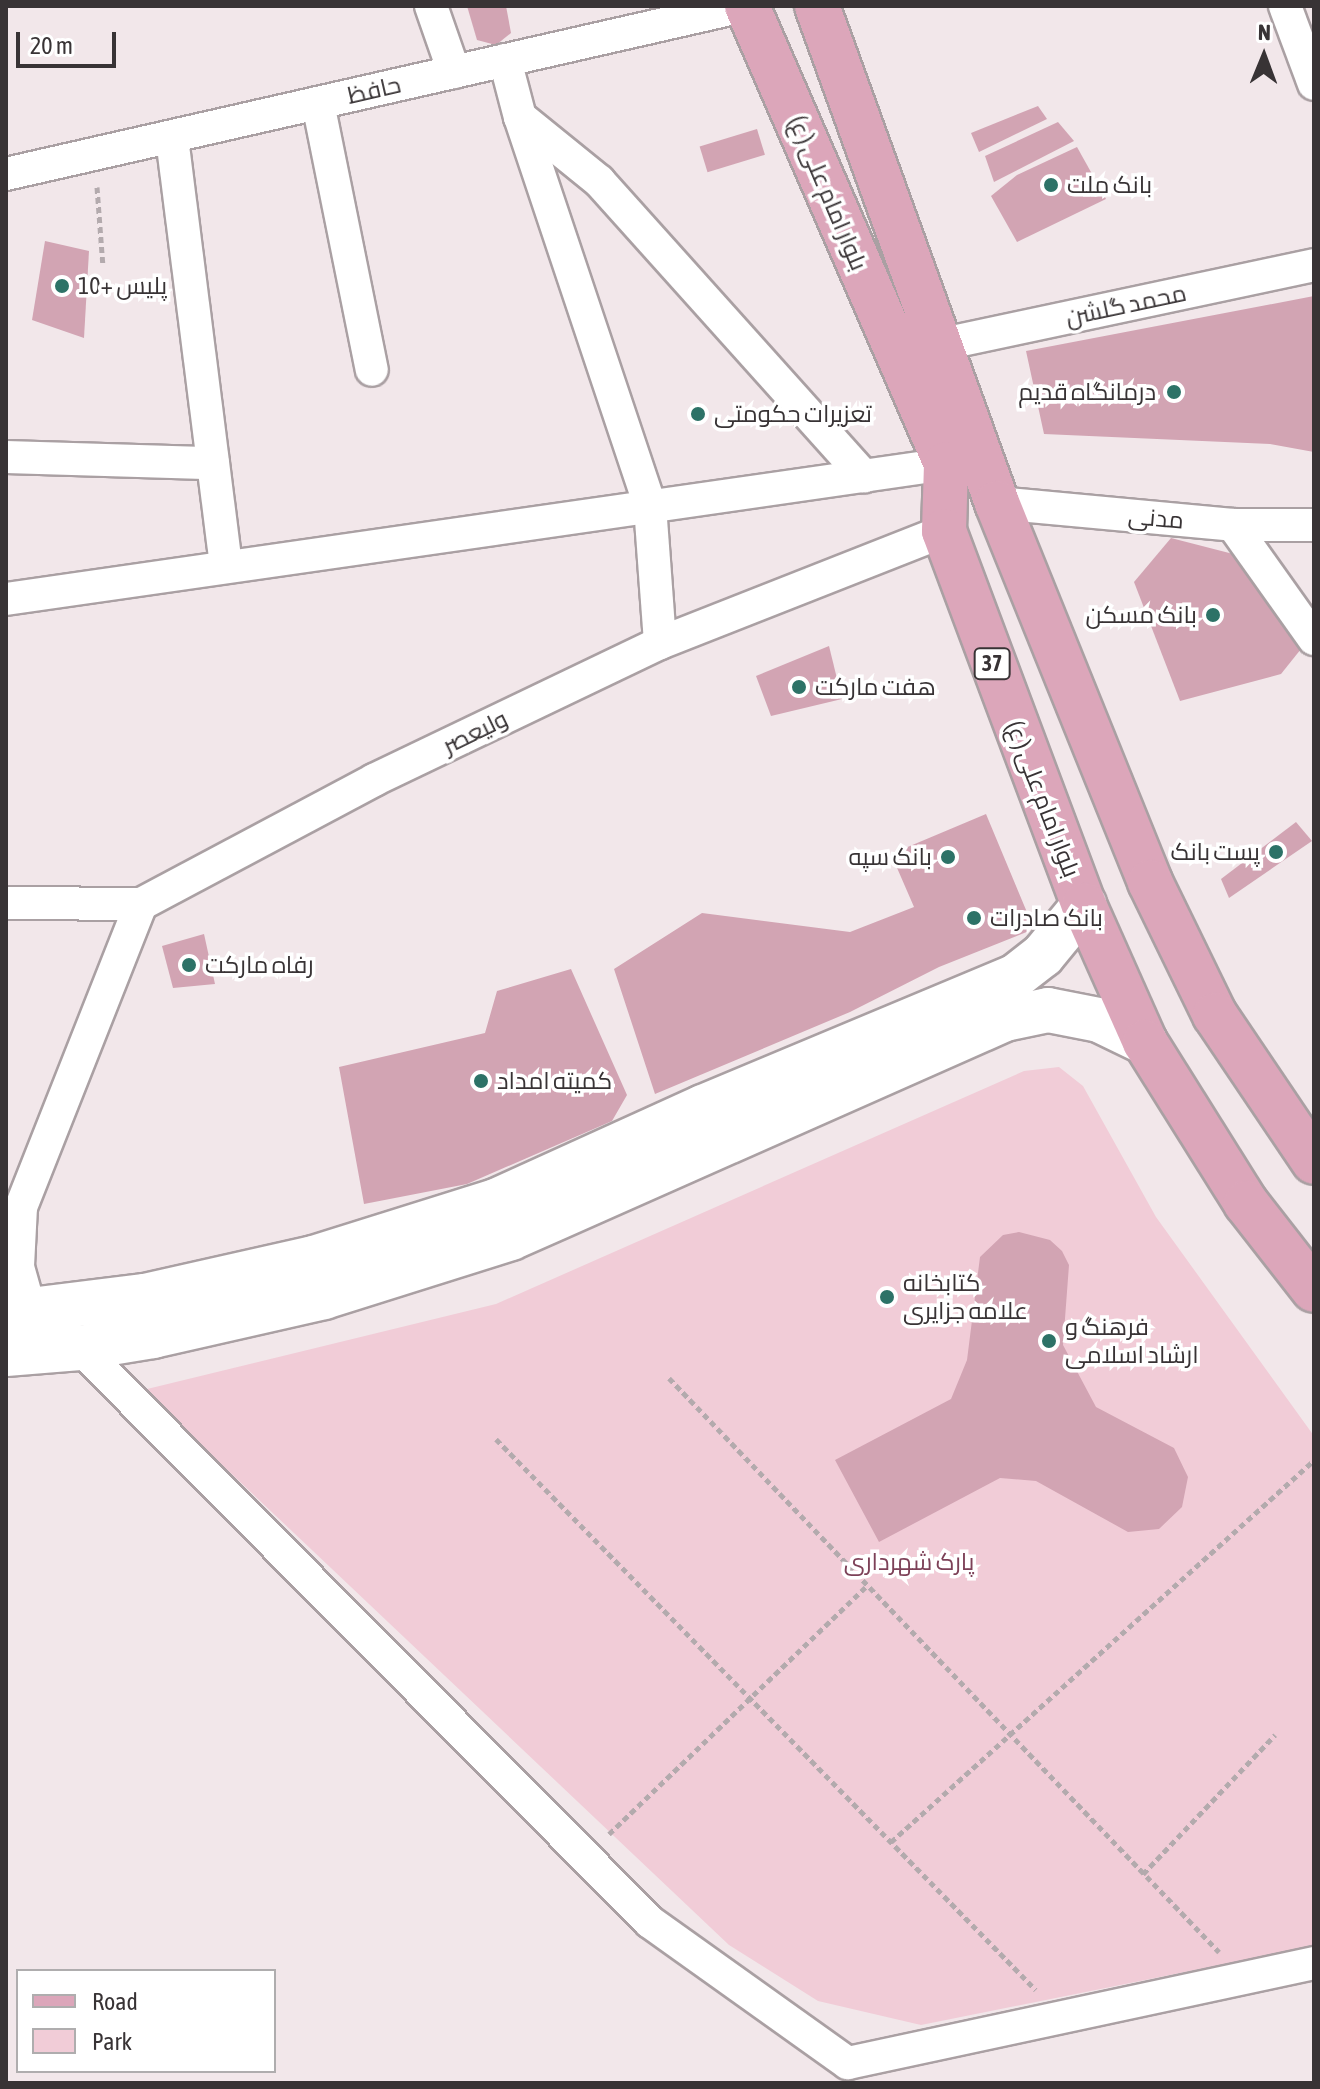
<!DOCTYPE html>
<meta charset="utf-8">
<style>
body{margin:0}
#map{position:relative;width:1320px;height:2089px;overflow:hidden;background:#f2e7ea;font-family:"Asap Condensed",Cairo,sans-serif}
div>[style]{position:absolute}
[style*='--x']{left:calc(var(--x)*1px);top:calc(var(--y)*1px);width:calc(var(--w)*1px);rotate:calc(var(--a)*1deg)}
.green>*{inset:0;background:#f1ccd7}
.building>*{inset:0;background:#d2a4b3;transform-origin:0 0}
.path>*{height:5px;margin-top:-2.5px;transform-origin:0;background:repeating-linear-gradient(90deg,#b3aaad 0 6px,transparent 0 10px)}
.roads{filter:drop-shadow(2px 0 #aaa0a3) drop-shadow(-2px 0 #aaa0a3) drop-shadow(0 2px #aaa0a3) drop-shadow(0 -2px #aaa0a3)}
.street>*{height:32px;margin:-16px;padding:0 16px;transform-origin:16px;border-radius:16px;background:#fff}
.secondary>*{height:44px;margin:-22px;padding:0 22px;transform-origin:22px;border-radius:22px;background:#fff}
.primary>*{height:44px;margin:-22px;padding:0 22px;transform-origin:22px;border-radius:22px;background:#dca6ba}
.dots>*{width:22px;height:22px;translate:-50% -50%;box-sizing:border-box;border:4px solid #fff;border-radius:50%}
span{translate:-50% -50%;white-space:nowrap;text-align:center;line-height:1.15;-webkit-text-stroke:7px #fff;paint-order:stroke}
.shield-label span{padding:2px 6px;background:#fff;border:2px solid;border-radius:6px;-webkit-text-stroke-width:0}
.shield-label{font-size:22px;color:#383335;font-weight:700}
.street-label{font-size:24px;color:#383335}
.poi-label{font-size:24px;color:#383335}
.left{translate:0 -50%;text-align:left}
.right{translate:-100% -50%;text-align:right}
.park-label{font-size:24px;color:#7d4158}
.frame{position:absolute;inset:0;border:8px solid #383335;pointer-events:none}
.legend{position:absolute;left:16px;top:1969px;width:260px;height:104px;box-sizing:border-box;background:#fff;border:2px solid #afadae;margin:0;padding:10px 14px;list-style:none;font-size:24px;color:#383335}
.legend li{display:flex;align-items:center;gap:16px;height:40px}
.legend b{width:40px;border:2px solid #afadae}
.north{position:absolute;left:1224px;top:16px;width:80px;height:80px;-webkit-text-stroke:6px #fff;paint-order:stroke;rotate:1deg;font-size:22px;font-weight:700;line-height:32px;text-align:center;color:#383335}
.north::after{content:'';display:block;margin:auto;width:28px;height:36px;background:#383335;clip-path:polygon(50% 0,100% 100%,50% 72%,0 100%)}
.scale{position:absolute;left:16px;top:32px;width:100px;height:36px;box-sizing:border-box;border:4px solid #383335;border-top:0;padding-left:10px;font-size:24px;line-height:28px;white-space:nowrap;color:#383335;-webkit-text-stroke:6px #fff;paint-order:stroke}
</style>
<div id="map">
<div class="green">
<i style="clip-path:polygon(1059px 1067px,1083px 1086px,1156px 1217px,1314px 1436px,1314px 1946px,921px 2025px,818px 2001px,729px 1945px,143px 1390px,496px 1304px,1024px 1071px)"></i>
</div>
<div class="building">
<i style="clip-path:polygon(467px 6px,506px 6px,511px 33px,496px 45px,477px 40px)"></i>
<i style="clip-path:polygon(1038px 106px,1047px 119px,979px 152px,971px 133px)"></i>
<i style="clip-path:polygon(1058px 122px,1074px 141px,994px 182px,985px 156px)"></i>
<i style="left:757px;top:129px;width:27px;height:60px;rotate:73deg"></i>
<i style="clip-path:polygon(1077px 147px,1106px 199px,1017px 242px,991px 196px,1017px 175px)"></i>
<i style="clip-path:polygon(45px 241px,89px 251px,84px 338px,32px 320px)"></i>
<i style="clip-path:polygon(1314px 296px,1314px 452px,1270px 444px,1044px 434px,1026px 351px)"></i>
<i style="clip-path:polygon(1171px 538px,1237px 555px,1301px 649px,1281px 674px,1180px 701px,1134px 582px)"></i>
<i style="clip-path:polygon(829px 646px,842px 699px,771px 716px,756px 676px)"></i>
<i style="clip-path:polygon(986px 814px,1034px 929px,939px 967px,850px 1012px,655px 1094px,614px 969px,702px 913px,850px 932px,914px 907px,891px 854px)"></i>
<i style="clip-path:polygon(1296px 822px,1312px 841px,1229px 898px,1221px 879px)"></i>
<i style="clip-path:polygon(204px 934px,215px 984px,173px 988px,162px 946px)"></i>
<i style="clip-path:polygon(571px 969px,627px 1095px,612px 1121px,467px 1184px,364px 1204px,339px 1067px,485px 1033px,497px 991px)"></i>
<i style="clip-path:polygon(1019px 1232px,1050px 1240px,1062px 1251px,1069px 1265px,1063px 1345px,1096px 1407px,1174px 1448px,1188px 1477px,1182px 1507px,1159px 1529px,1128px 1532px,1036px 1481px,1000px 1478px,879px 1542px,835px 1460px,951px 1399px,967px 1360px,980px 1257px,1003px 1235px)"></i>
</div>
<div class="path">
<i style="--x:97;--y:187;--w:79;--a:85.7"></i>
<i style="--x:669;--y:1378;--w:795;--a:46.22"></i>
<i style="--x:496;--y:1439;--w:771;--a:45.58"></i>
<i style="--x:609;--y:1834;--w:359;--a:-43.9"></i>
<i style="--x:891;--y:1842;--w:567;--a:-42.07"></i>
<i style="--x:1143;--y:1874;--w:192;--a:-46.5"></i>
</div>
<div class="roads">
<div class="street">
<i style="--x:431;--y:6;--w:70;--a:70.8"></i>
<i style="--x:1285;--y:6;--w:83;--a:69.6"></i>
<i style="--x:505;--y:60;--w:59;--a:75.3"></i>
<i style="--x:520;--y:117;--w:410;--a:71.5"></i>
<i style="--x:650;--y:506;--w:137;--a:85.8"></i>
<i style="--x:318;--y:103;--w:272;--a:78.6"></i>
<i style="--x:520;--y:117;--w:102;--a:39"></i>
<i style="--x:599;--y:181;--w:397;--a:48.1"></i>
<i style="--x:172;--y:138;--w:432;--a:82.8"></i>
<i style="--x:6;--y:174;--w:756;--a:-12.84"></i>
<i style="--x:938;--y:345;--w:384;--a:-12"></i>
<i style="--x:6;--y:457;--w:207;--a:1.7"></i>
<i style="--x:997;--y:503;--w:237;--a:5.3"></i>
<i style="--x:1233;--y:525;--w:81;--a:0"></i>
<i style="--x:1233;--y:525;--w:140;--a:54.6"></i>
<i style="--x:6;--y:599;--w:950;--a:-8.17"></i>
<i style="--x:6;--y:903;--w:135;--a:0.4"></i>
<i style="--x:141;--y:904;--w:264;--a:-28"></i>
<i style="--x:374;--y:780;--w:317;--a:-25.6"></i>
<i style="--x:660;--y:643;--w:305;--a:-21.5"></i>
<i style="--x:141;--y:904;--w:326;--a:111.6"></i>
<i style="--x:21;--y:1207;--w:60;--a:92.9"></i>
<i style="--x:18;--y:1267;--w:45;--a:74.4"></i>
<i style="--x:30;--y:1310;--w:63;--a:37.2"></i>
<i style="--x:80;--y:1348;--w:809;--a:45.2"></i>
<i style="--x:650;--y:1922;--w:243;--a:35.5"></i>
<i style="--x:848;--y:2063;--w:477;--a:-12.1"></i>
</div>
<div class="secondary">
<i style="--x:6;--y:1313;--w:140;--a:-7"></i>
<i style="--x:145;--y:1296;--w:173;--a:-12.7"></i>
<i style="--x:314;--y:1258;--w:191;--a:-17.4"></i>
<i style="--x:496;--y:1201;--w:227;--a:-24.4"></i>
<i style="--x:703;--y:1107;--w:339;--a:-22.7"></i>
<i style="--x:1016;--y:976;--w:34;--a:-38"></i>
<i style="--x:1043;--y:955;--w:65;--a:-50.6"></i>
<i style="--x:6;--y:1354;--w:74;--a:-4.6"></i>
<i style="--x:80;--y:1348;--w:74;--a:-9.3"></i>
<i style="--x:153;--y:1336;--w:175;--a:-12.8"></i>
<i style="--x:324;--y:1297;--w:196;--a:-17.5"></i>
<i style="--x:511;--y:1238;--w:540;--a:-23.91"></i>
<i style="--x:1005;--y:1019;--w:44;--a:-11.8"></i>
<i style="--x:1048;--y:1010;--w:52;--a:11.1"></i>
<i style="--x:1099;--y:1020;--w:51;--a:25.6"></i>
</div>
<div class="primary">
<i style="--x:747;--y:6;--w:499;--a:66.5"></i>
<i style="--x:946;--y:464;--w:67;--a:91.7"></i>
<i style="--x:944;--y:531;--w:399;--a:69.5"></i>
<i style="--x:1084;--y:905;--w:150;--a:66"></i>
<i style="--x:1145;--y:1042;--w:190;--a:57.9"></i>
<i style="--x:1246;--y:1203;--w:110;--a:52"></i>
<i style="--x:817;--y:6;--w:529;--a:70.09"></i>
<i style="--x:997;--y:503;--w:409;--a:68"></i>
<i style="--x:1150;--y:882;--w:148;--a:64"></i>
<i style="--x:1215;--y:1015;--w:177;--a:56"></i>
</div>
</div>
<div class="dots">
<i style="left:1051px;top:185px;background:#2d7267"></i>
<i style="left:62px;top:286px;background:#2d7267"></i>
<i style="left:1174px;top:392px;background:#2d7267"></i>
<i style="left:698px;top:414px;background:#2d7267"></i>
<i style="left:1213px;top:615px;background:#2d7267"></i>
<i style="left:799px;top:687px;background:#2d7267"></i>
<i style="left:1276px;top:852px;background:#2d7267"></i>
<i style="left:948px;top:857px;background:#2d7267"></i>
<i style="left:974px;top:918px;background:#2d7267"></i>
<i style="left:189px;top:965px;background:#2d7267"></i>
<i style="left:481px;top:1081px;background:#2d7267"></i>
<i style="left:887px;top:1297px;background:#2d7267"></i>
<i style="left:1049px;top:1341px;background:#2d7267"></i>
</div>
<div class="shield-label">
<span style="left:992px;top:664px">37</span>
</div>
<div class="street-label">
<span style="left:374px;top:90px;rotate:-13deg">حافظ</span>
<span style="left:828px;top:193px;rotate:67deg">بلوار امام علی ( ع)</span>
<span style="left:1126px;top:305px;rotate:-12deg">محمد گلشن</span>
<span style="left:1156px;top:518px;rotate:5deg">مدنی</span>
<span style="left:475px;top:732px;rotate:-26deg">ولیعصر</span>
<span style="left:1043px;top:799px;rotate:69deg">بلوار امام علی ( ع)</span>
</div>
<div class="poi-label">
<span class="left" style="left:1067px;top:185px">بانک ملت</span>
<span class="left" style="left:78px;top:286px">پلیس +10</span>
<span class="right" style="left:1156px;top:392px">درمانگاه قدیم</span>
<span class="left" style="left:714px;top:414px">تعزیرات حکومتی</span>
<span class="right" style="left:1197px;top:615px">بانک مسکن</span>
<span class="left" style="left:815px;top:687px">هفت مارکت</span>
<span class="right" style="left:1260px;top:852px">پست بانک</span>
<span class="right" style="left:932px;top:857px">بانک سپه</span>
<span class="left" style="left:990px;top:918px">بانک صادرات</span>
<span class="left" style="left:205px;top:965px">رفاه مارکت</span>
<span class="left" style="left:497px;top:1081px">کمیته امداد</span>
<span class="left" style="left:903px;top:1297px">کتابخانه<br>علامه جزایری</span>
<span class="left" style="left:1065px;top:1341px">فرهنگ و<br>ارشاد اسلامی</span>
</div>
<div class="park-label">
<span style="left:909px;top:1562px">پارک شهرداری</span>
</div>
<div class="frame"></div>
<ul class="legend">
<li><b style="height:10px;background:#dca6ba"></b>Road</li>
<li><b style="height:22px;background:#f1ccd7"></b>Park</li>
</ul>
<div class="north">N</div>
<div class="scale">20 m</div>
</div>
